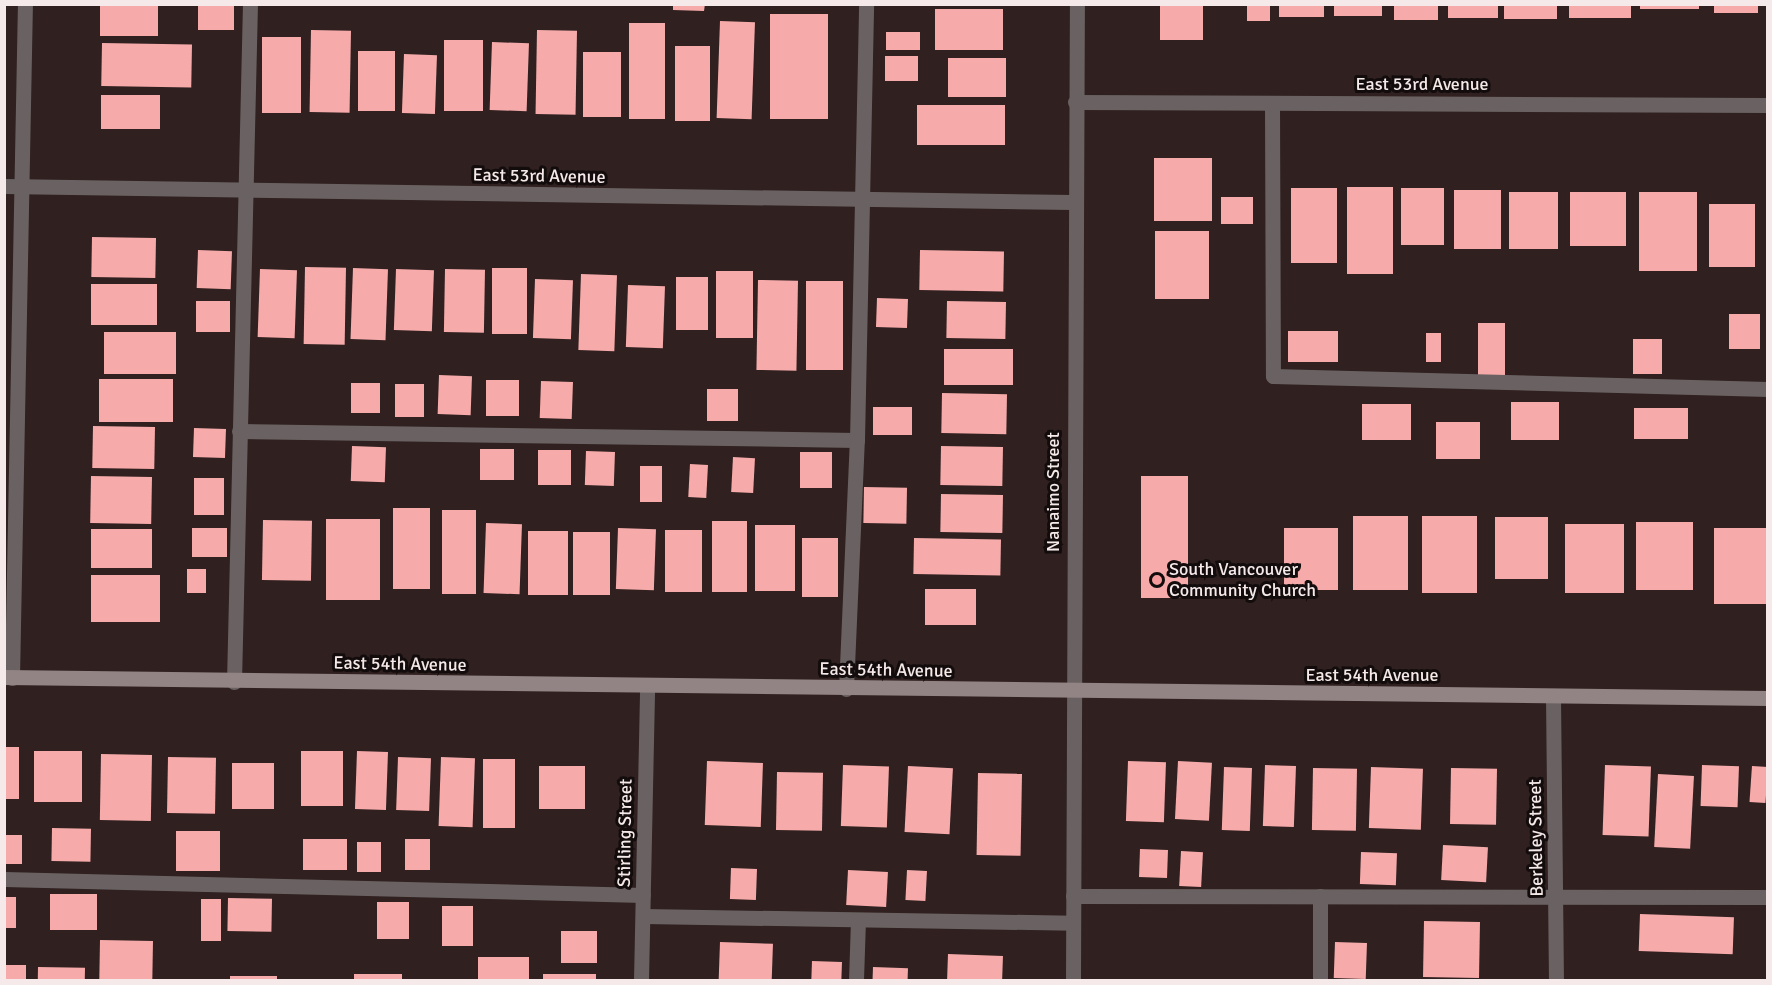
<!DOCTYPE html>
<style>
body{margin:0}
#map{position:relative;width:1772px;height:985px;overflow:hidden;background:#302020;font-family:Signika,sans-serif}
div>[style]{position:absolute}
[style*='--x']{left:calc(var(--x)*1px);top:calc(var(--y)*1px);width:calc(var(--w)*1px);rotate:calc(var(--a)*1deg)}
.building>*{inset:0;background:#f6abaa;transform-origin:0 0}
.lane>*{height:15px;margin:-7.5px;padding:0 7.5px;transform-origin:7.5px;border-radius:7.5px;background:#6a6262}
.street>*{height:15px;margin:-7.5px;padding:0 7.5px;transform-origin:7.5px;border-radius:7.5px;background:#6a6262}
.secondary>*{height:15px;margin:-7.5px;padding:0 7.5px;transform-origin:7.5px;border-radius:7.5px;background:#928484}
.dots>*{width:16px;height:16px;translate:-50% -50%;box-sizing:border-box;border:3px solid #130c0c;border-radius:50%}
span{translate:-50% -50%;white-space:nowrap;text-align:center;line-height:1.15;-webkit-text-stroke:6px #130c0c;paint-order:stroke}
.street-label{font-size:18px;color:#f5eae9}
.poi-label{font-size:18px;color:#f5eae9}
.left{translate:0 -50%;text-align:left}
.frame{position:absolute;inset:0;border:6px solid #f5eae9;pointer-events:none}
</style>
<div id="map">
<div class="building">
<i style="left:100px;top:4px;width:58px;height:32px"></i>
<i style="left:198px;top:4px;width:36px;height:26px"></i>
<i style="clip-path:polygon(673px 4px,705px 4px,704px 11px,673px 10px)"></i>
<i style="left:1247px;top:4px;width:23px;height:17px"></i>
<i style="left:1279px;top:4px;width:45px;height:13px"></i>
<i style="left:1334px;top:4px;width:48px;height:12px"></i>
<i style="left:1448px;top:4px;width:50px;height:14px"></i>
<i style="left:1504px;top:4px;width:53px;height:15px"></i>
<i style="left:1569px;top:4px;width:62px;height:14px"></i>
<i style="left:1640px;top:4px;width:59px;height:5px"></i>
<i style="left:1714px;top:4px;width:44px;height:9px"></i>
<i style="left:1160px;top:5px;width:43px;height:35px"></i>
<i style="left:1394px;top:5px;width:44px;height:15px"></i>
<i style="left:935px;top:9px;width:68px;height:41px"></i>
<i style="left:770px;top:14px;width:58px;height:105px"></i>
<i style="left:720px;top:21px;width:35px;height:97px;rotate:2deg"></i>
<i style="left:629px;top:23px;width:36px;height:96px"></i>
<i style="left:311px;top:30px;width:40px;height:82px;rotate:1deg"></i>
<i style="left:537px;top:30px;width:40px;height:84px;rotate:1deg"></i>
<i style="left:886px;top:32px;width:34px;height:18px"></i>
<i style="left:262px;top:37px;width:39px;height:76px"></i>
<i style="left:444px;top:40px;width:39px;height:71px"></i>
<i style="left:492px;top:42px;width:37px;height:68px;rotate:2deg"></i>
<i style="left:102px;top:43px;width:90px;height:43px;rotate:1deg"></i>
<i style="left:675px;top:46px;width:35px;height:75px"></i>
<i style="left:358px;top:51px;width:37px;height:60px"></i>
<i style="left:583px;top:52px;width:38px;height:65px"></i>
<i style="left:404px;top:54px;width:33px;height:59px;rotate:2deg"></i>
<i style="left:885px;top:56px;width:33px;height:25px"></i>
<i style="left:948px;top:58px;width:58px;height:39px"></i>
<i style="left:101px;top:95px;width:59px;height:34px"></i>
<i style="left:917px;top:105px;width:88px;height:40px"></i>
<i style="left:1154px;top:158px;width:58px;height:63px"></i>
<i style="left:1347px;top:187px;width:46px;height:87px"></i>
<i style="left:1291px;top:188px;width:46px;height:75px"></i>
<i style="left:1401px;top:188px;width:43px;height:57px"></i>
<i style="left:1454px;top:190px;width:47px;height:59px"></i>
<i style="left:1509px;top:192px;width:49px;height:57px"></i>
<i style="left:1570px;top:192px;width:56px;height:54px"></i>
<i style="left:1639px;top:192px;width:58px;height:79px"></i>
<i style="left:1221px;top:197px;width:32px;height:27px"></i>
<i style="left:1709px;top:204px;width:46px;height:63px"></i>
<i style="left:1155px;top:231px;width:54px;height:68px"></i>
<i style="left:92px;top:237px;width:64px;height:40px;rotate:1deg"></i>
<i style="left:198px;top:250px;width:34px;height:38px;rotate:2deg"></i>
<i style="left:920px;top:250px;width:84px;height:40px;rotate:1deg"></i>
<i style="left:305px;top:267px;width:41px;height:77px;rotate:1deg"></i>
<i style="left:353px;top:268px;width:35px;height:71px;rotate:2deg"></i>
<i style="left:492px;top:268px;width:35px;height:66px"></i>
<i style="left:260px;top:269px;width:37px;height:68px;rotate:2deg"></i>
<i style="left:396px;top:269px;width:38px;height:61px;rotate:2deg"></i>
<i style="left:445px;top:269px;width:40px;height:63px;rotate:1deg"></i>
<i style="left:716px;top:271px;width:37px;height:67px"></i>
<i style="left:581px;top:274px;width:36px;height:76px;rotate:2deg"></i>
<i style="left:676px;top:277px;width:32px;height:53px"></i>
<i style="left:535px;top:279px;width:38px;height:59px;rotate:2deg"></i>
<i style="left:758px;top:280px;width:40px;height:90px;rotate:1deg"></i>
<i style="left:806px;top:281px;width:37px;height:89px"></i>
<i style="left:91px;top:284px;width:66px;height:41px"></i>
<i style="left:628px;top:285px;width:37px;height:62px;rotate:2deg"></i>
<i style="left:877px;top:298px;width:31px;height:29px;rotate:2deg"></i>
<i style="left:196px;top:301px;width:34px;height:31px"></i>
<i style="left:947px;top:301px;width:59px;height:37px;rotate:1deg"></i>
<i style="left:1729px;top:314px;width:31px;height:35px"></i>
<i style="left:1478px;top:323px;width:27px;height:53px"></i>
<i style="left:1288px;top:331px;width:50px;height:31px"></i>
<i style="left:104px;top:332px;width:72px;height:42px"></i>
<i style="left:1426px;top:333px;width:15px;height:29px"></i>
<i style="left:1633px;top:339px;width:29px;height:35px"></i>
<i style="left:944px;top:349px;width:69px;height:36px"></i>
<i style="left:439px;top:375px;width:33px;height:39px;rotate:2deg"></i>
<i style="left:99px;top:379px;width:74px;height:43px"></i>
<i style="left:486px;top:380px;width:33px;height:36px"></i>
<i style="left:541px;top:381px;width:32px;height:37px;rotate:2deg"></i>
<i style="left:351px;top:383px;width:29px;height:30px"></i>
<i style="left:395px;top:384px;width:29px;height:33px"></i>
<i style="left:707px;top:389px;width:31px;height:32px"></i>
<i style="left:942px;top:393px;width:65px;height:40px;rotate:1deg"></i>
<i style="left:1511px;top:402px;width:48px;height:38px"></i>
<i style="left:1362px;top:404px;width:49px;height:36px"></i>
<i style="left:873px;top:407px;width:39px;height:28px"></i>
<i style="left:1634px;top:408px;width:54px;height:31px"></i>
<i style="left:1436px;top:422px;width:44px;height:37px"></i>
<i style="left:93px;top:426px;width:62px;height:42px;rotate:1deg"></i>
<i style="left:194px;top:428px;width:32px;height:29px;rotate:2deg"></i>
<i style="left:352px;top:446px;width:34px;height:35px;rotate:2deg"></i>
<i style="left:941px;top:446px;width:62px;height:39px;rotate:1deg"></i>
<i style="left:480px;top:449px;width:34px;height:31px"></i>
<i style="left:538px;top:450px;width:33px;height:35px"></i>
<i style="left:586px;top:451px;width:29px;height:34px;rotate:2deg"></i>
<i style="left:800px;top:452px;width:32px;height:36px"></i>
<i style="left:733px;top:457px;width:22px;height:35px;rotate:3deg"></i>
<i style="left:690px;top:464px;width:18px;height:33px;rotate:3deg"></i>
<i style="left:640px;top:466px;width:22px;height:36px"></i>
<i style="left:91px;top:476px;width:61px;height:47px;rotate:1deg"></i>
<i style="left:1141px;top:476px;width:47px;height:122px"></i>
<i style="left:194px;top:478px;width:30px;height:37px"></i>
<i style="left:864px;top:487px;width:43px;height:36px;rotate:1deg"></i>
<i style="left:941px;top:494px;width:62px;height:38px;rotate:1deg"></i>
<i style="left:393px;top:508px;width:37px;height:81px"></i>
<i style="left:442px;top:510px;width:34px;height:84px"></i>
<i style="left:1353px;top:516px;width:55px;height:74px"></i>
<i style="left:1422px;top:516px;width:55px;height:77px"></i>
<i style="left:1495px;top:517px;width:53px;height:62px"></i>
<i style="left:326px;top:519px;width:54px;height:81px"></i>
<i style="left:263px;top:520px;width:49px;height:60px;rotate:1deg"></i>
<i style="left:712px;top:521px;width:35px;height:71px"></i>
<i style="left:1636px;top:522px;width:57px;height:68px"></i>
<i style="left:486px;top:523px;width:36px;height:70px;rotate:2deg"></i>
<i style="left:1565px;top:524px;width:59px;height:69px"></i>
<i style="left:755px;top:525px;width:40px;height:66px"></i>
<i style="left:192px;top:528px;width:35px;height:29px"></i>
<i style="left:618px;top:528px;width:38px;height:61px;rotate:2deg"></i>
<i style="left:1284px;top:528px;width:54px;height:62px"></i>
<i style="left:1714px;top:528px;width:54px;height:76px"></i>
<i style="left:91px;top:529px;width:61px;height:39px"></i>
<i style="left:665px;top:530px;width:37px;height:62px"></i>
<i style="left:528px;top:531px;width:40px;height:64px"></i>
<i style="left:573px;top:532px;width:37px;height:63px"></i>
<i style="left:802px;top:538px;width:36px;height:59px"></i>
<i style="left:914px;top:538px;width:87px;height:36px;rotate:1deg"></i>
<i style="left:187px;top:569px;width:19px;height:24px"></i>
<i style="left:91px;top:575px;width:69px;height:47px"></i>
<i style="left:925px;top:589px;width:51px;height:36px"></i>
<i style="left:4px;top:747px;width:15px;height:52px"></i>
<i style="left:34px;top:751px;width:48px;height:51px"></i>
<i style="left:301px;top:751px;width:42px;height:55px"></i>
<i style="left:357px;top:751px;width:31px;height:58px;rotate:2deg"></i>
<i style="left:101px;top:754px;width:51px;height:66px;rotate:1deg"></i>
<i style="left:168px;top:757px;width:48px;height:56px;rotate:1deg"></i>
<i style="left:398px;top:757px;width:33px;height:53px;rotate:2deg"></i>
<i style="left:441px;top:757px;width:34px;height:69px;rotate:2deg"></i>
<i style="left:483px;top:759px;width:32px;height:69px"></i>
<i style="left:707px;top:761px;width:56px;height:64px;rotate:2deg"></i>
<i style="left:1128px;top:761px;width:38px;height:60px;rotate:2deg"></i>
<i style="left:1178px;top:761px;width:34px;height:58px;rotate:3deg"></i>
<i style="left:232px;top:763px;width:42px;height:46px"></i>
<i style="left:843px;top:765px;width:46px;height:61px;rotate:2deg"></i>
<i style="left:1265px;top:765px;width:31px;height:61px;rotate:2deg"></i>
<i style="left:1605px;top:765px;width:46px;height:70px;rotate:2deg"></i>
<i style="left:1702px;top:765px;width:37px;height:41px;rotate:2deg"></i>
<i style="left:539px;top:766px;width:46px;height:43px"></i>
<i style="left:908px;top:766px;width:45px;height:66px;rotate:3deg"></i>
<i style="left:1752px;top:766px;width:16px;height:36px;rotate:4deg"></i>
<i style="left:1224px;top:767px;width:28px;height:63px;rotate:2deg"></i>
<i style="left:1371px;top:767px;width:52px;height:61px;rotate:2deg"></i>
<i style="left:1313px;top:768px;width:44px;height:62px;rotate:1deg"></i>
<i style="left:1451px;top:768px;width:46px;height:56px;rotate:1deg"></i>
<i style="left:777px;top:772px;width:46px;height:58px;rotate:1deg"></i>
<i style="left:978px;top:773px;width:44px;height:82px;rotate:1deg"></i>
<i style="left:1658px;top:774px;width:36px;height:73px;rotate:3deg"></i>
<i style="left:52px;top:828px;width:39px;height:33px;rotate:1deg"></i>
<i style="left:176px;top:831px;width:44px;height:40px"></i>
<i style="left:4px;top:835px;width:18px;height:29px"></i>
<i style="left:303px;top:839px;width:44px;height:31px"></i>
<i style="left:405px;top:839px;width:25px;height:31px"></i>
<i style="left:357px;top:842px;width:24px;height:30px"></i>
<i style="left:1443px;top:845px;width:45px;height:35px;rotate:3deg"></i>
<i style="left:1140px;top:849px;width:28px;height:28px;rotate:2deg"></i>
<i style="left:1181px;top:851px;width:22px;height:35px;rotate:3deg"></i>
<i style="left:1361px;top:852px;width:36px;height:32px;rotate:2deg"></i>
<i style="left:731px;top:868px;width:26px;height:31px;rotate:2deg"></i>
<i style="left:848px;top:870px;width:40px;height:35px;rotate:3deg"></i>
<i style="left:907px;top:870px;width:20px;height:30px;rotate:3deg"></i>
<i style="left:50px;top:894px;width:47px;height:36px"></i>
<i style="left:4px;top:897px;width:12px;height:31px"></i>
<i style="left:228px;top:898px;width:44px;height:33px;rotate:1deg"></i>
<i style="left:201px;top:899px;width:20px;height:42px"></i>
<i style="left:377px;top:902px;width:32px;height:37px"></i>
<i style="left:442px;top:906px;width:31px;height:40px"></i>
<i style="left:1640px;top:914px;width:94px;height:37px;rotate:2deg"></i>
<i style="left:1424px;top:921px;width:56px;height:56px;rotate:1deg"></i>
<i style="left:561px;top:931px;width:36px;height:32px"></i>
<i style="left:100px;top:940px;width:53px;height:40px;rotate:1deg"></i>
<i style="left:720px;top:942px;width:53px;height:38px;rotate:2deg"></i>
<i style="left:1335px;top:942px;width:32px;height:36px;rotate:2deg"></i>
<i style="left:948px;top:954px;width:55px;height:26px;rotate:2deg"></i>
<i style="left:478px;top:957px;width:51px;height:23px"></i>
<i style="left:812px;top:961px;width:30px;height:19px;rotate:2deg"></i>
<i style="left:4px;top:965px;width:22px;height:15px"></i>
<i style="left:38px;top:967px;width:47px;height:13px;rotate:1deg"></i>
<i style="left:873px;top:967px;width:35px;height:13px;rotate:2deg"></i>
<i style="left:354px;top:974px;width:48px;height:6px"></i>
<i style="left:543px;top:974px;width:53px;height:6px"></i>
<i style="left:230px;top:976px;width:47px;height:4px"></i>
</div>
<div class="lane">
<i style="--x:1272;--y:103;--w:273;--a:89.8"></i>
<i style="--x:1273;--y:376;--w:495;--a:1.5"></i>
<i style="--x:239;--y:431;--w:618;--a:0.83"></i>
<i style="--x:234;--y:682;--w:678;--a:-88.65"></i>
<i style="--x:846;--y:689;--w:249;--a:-87.5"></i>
<i style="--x:857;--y:440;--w:436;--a:-88.8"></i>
<i style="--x:4;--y:879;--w:639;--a:1.43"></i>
<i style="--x:1073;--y:896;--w:695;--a:0.08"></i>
<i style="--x:643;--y:916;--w:430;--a:0.9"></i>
<i style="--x:856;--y:980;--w:59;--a:-88.1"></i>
<i style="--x:1320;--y:980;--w:84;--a:-90"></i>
</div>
<div class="street">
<i style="--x:1075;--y:102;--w:693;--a:0.25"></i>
<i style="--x:4;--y:186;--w:1069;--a:0.86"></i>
<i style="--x:12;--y:678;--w:674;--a:-88.9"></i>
<i style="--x:1553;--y:696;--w:284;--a:89.4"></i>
<i style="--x:641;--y:980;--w:293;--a:-88.8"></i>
<i style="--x:1073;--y:980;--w:976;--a:-89.77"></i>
</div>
<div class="secondary">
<i style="--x:4;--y:677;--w:1764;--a:0.68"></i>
</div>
<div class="dots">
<i style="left:1157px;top:580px;background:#f59b9b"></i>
</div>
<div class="street-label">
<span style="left:1422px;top:84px">East 53rd Avenue</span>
<span style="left:539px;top:176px;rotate:1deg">East 53rd Avenue</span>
<span style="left:1053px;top:492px;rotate:-90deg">Nanaimo Street</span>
<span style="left:400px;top:664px;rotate:1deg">East 54th Avenue</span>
<span style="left:886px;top:670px;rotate:1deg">East 54th Avenue</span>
<span style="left:1372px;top:675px">East 54th Avenue</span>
<span style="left:625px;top:833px;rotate:-89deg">Stirling Street</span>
<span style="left:1536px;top:838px;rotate:-91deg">Berkeley Street</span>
</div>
<div class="poi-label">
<span class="left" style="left:1169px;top:580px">South Vancouver<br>Community Church</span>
</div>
<div class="frame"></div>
</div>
